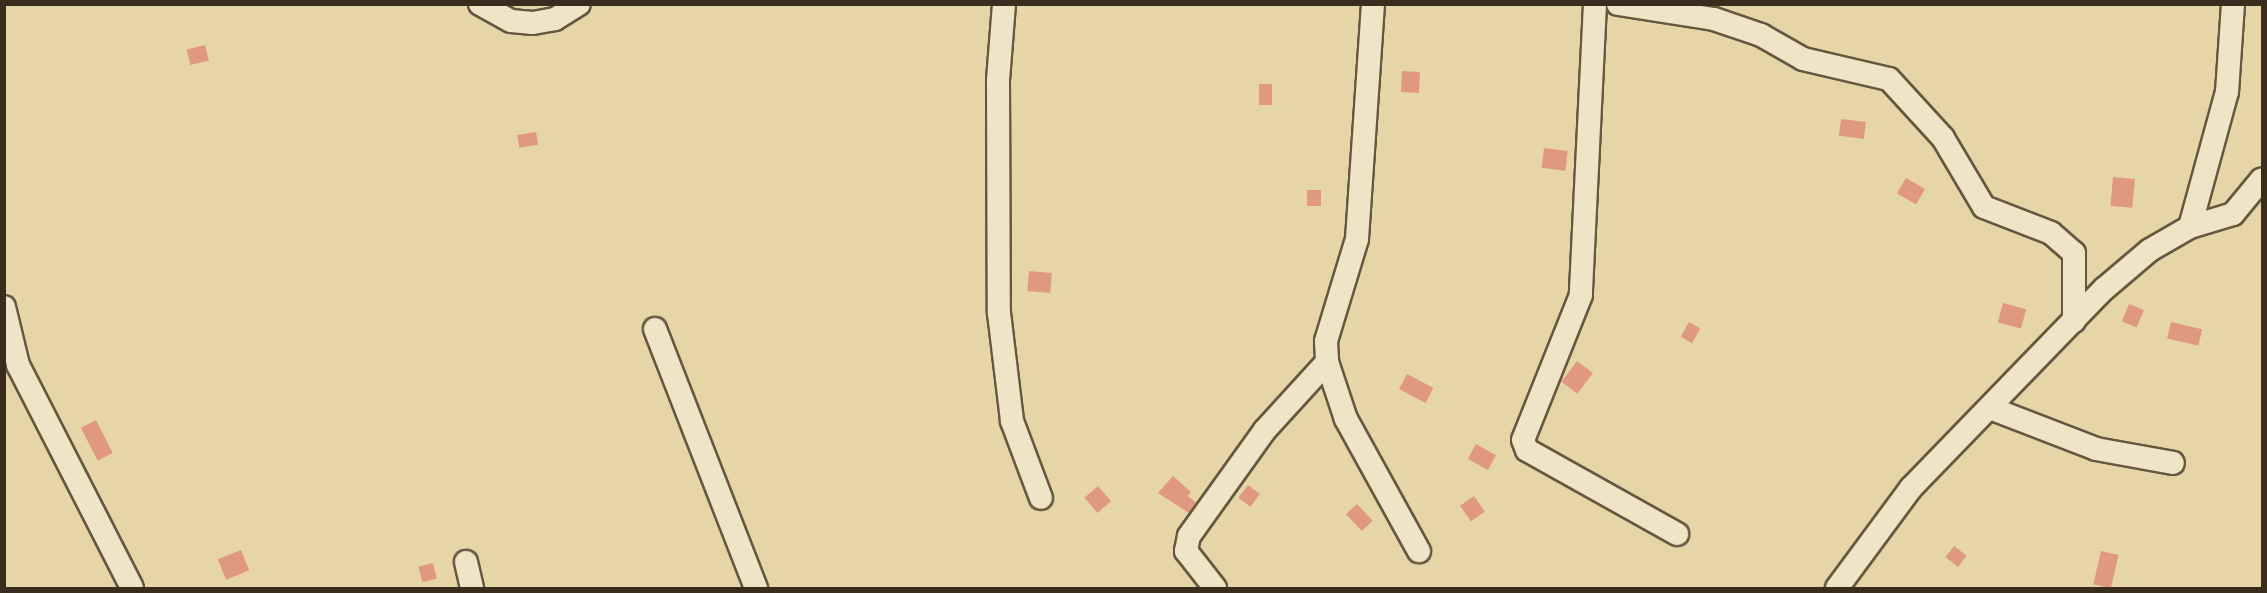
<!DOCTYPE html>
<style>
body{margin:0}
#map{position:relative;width:2267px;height:593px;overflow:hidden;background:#e6d6a7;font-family:Alegreya,serif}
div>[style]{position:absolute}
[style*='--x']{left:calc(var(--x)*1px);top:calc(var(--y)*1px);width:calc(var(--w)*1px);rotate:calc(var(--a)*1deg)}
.building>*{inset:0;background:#e09881;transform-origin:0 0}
.roads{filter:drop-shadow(2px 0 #665740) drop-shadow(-2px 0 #665740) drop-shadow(0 2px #665740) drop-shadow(0 -2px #665740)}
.minor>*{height:22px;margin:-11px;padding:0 11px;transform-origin:11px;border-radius:11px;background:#efe4c6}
span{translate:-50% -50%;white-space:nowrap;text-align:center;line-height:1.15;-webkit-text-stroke:4.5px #efe4c6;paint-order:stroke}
.frame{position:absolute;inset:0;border:6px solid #3b2d1d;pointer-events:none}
</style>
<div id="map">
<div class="building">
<i style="left:205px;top:45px;width:16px;height:19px;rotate:76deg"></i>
<i style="left:1402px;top:71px;width:18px;height:21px;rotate:3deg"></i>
<i style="left:1259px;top:84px;width:13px;height:21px"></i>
<i style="left:1841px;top:119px;width:25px;height:17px;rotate:7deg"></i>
<i style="left:536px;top:132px;width:13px;height:19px;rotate:81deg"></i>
<i style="left:1544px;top:148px;width:24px;height:20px;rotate:7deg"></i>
<i style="left:2113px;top:177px;width:22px;height:29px;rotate:5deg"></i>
<i style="left:1906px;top:178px;width:22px;height:18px;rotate:30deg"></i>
<i style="left:1307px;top:190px;width:14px;height:16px"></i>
<i style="left:1029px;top:271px;width:23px;height:20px;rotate:5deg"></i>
<i style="left:2003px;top:303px;width:24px;height:20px;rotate:15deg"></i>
<i style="left:2129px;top:304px;width:16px;height:19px;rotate:22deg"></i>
<i style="left:1689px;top:322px;width:13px;height:17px;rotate:29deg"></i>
<i style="left:2171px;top:322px;width:32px;height:17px;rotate:13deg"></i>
<i style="left:1577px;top:361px;width:20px;height:26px;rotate:37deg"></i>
<i style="left:1407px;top:374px;width:30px;height:17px;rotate:28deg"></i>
<i style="left:96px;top:420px;width:37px;height:17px;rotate:63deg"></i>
<i style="left:1476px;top:444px;width:23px;height:17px;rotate:29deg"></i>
<i style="clip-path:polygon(1173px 476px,1191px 492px,1188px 496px,1196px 503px,1189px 513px,1158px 493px)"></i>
<i style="left:1248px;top:485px;width:15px;height:16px;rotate:37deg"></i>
<i style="left:1098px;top:486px;width:20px;height:18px;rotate:49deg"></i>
<i style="left:1474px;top:496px;width:19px;height:17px;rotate:55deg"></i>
<i style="left:1357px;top:504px;width:23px;height:15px;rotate:47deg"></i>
<i style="left:1954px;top:546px;width:16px;height:14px;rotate:38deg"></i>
<i style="left:241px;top:550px;width:22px;height:25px;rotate:68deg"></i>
<i style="left:2101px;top:551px;width:18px;height:34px;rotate:13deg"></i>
<i style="left:433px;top:563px;width:16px;height:15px;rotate:76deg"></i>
</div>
<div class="roads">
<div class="minor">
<i style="--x:480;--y:4;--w:35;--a:29"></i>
<i style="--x:511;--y:21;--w:22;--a:5"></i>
<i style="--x:533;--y:23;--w:22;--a:-10"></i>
<i style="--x:555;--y:19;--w:28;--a:-32"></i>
<i style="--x:1004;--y:4;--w:77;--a:94.5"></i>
<i style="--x:998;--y:81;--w:232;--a:89.8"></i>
<i style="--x:999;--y:313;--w:109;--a:83.1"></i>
<i style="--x:1012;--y:421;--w:82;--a:69.4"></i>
<i style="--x:1373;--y:4;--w:236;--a:93.9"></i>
<i style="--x:1357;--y:239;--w:107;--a:106.9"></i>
<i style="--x:1326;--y:341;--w:21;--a:87"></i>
<i style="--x:1327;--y:362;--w:60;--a:71.6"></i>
<i style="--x:1346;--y:419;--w:151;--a:61.1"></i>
<i style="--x:1595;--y:4;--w:291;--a:92.8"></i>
<i style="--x:1581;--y:295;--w:156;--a:111.8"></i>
<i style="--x:1523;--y:440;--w:11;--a:68"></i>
<i style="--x:1527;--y:450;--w:172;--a:29.2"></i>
<i style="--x:1618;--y:4;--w:97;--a:8.9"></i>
<i style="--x:1714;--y:19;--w:50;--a:18.8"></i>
<i style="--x:1761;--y:35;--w:48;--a:29.7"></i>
<i style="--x:1803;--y:59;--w:88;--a:13.1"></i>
<i style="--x:1889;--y:79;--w:80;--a:47.5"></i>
<i style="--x:1943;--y:138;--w:80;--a:59.3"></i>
<i style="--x:1984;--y:207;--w:72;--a:21.2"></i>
<i style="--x:2051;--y:233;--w:30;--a:41"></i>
<i style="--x:2074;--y:253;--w:68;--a:90"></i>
<i style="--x:2190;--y:227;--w:140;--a:-74.7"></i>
<i style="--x:2227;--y:92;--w:88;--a:-86.1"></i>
<i style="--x:4;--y:307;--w:60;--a:76.4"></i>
<i style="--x:18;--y:365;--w:250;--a:62.9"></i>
<i style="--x:655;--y:329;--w:278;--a:68.7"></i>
<i style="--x:1990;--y:408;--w:114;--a:21.1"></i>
<i style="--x:2096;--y:449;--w:78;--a:10.3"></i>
<i style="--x:466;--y:562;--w:27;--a:77"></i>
<i style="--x:1215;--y:588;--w:47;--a:-128.1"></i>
<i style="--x:1186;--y:551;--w:15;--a:-79"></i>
<i style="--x:1189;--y:536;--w:130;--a:-54.4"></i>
<i style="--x:1265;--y:430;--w:92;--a:-47.6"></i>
<i style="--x:1837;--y:588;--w:124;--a:-53.5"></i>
<i style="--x:1911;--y:488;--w:277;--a:-45.9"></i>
<i style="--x:2104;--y:289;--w:60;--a:-40.3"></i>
<i style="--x:2150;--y:250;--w:46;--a:-29.9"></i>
<i style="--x:2190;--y:227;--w:45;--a:-16.8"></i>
<i style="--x:2233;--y:214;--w:45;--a:-50.4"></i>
</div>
</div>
<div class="frame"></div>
</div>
